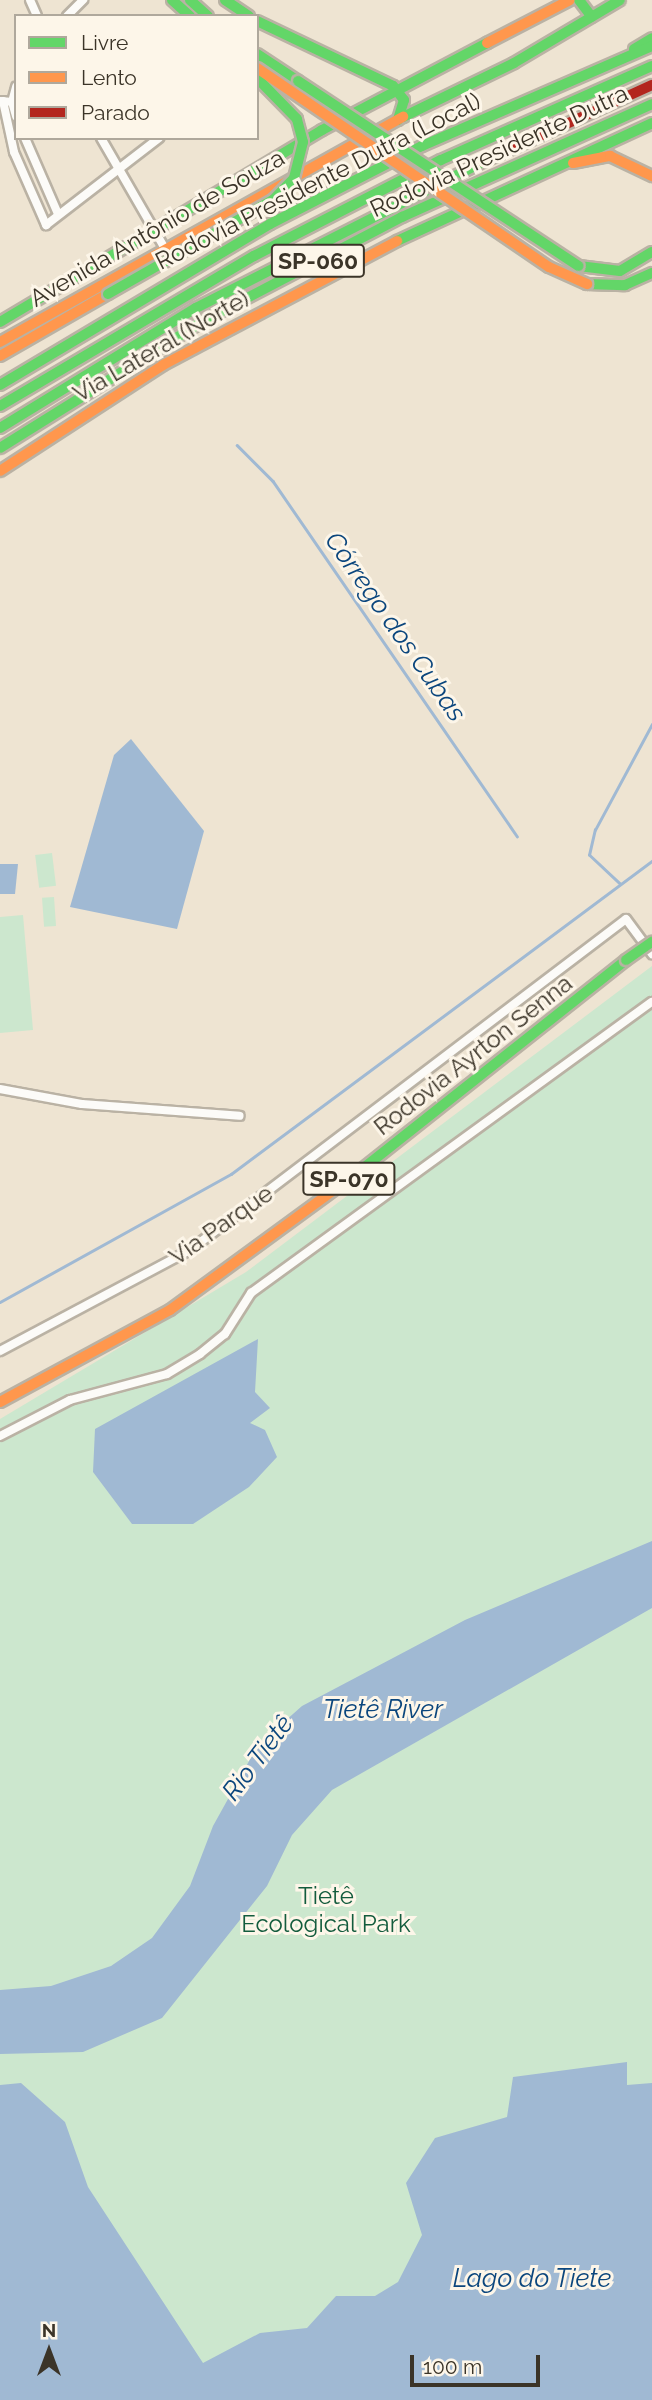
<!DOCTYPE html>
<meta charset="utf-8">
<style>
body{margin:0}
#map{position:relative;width:652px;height:2400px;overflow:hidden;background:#eee4d2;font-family:Raleway,sans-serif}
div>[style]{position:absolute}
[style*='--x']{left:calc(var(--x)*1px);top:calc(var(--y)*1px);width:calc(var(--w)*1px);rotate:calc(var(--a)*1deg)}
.green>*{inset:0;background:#cce7ce;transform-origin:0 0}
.water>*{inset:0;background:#a0b9d3}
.stream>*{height:2.5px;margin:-1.25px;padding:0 1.25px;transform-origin:1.25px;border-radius:1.25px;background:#a0b9d3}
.roads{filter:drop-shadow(2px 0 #bab2a4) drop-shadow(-2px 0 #bab2a4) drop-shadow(0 2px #bab2a4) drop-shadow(0 -2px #bab2a4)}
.street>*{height:8px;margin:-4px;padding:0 4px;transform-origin:4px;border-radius:4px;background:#fcfbf8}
.fast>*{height:10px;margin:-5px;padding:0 5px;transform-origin:5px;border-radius:5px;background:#63d668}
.slow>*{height:10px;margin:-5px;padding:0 5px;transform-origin:5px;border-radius:5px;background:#ff974d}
.jam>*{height:10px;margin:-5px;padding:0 5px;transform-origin:5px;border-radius:5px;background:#b3261e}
.bridges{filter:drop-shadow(2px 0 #bab2a4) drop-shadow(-2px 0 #bab2a4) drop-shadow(0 2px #bab2a4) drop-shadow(0 -2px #bab2a4)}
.fast-bridge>*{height:10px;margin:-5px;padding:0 5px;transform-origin:5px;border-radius:5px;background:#63d668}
.slow-bridge>*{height:10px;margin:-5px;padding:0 5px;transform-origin:5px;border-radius:5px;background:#ff974d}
span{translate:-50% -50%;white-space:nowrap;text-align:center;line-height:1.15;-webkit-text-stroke:6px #fdf6e9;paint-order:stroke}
.shield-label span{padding:2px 5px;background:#fdf6e9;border:2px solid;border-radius:5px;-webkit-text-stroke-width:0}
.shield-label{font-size:23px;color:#3b3428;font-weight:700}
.street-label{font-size:24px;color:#3b3428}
.park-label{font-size:24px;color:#135c3d}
.water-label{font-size:26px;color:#0b467d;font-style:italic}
.legend{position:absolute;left:14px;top:14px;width:245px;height:126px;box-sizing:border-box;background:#fdf6e9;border:2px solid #afa89c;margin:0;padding:9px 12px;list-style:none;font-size:21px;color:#3b3428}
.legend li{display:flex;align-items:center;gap:14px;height:35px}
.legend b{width:35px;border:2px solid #afa89c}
.north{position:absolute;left:14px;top:2316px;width:70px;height:70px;-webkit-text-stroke:5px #fdf6e9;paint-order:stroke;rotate:0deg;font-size:19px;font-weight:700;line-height:28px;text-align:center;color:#3b3428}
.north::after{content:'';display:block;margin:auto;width:24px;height:32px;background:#3b3428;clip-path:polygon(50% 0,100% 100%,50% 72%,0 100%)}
.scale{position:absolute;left:410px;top:2355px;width:130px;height:32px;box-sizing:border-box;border:4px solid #3b3428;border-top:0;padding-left:9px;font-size:21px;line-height:24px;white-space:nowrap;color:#3b3428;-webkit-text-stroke:5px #fdf6e9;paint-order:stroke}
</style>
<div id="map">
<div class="green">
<i style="left:52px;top:853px;width:33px;height:17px;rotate:83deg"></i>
<i style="left:54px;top:897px;width:29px;height:12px;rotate:86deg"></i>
<i style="clip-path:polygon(23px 915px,33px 1030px,0 1033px,0 917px)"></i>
<i style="clip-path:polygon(652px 966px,652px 2400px,0 2400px,0 1419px,246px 1272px)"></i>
</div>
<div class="water">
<i style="clip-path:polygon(131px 739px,204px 831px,177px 929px,70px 907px,114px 755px)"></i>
<i style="clip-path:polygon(0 864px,18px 864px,15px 894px,0 894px)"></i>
<i style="clip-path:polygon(258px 1339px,255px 1392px,270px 1408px,250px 1423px,265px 1430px,277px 1457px,249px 1487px,193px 1524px,132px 1524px,93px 1472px,95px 1429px)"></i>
<i style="clip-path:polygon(652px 1541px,652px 1608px,332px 1790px,292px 1835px,267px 1886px,162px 2018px,83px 2052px,0 2054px,0 1990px,51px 1986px,111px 1966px,152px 1938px,190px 1886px,213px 1826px,258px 1745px,302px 1706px,465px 1620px)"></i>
<i style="clip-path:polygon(627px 2062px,627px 2085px,652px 2083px,652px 2400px,0 2400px,0 2085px,21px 2083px,65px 2122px,88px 2187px,203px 2363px,260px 2333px,307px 2328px,336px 2296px,375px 2296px,398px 2282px,422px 2235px,406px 2183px,435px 2138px,507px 2117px,513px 2077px)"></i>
</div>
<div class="stream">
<i style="--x:237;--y:445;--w:51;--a:45"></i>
<i style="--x:273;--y:481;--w:431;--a:55.5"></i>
<i style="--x:620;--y:884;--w:42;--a:-136.9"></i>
<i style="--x:589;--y:855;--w:26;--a:-77"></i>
<i style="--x:595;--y:830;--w:120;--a:-61.7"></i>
<i style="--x:0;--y:1302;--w:264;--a:-29"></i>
<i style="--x:231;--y:1174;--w:525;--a:-36.63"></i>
</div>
<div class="roads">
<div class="street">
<i style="--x:30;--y:0;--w:17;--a:66"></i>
<i style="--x:67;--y:16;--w:23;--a:-45"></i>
<i style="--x:0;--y:101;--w:16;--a:4"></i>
<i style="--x:3;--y:101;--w:52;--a:77.8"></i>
<i style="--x:14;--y:152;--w:80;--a:66.3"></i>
<i style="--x:46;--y:225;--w:143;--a:-37.6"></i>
<i style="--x:12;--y:102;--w:16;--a:-75"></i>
<i style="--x:12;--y:102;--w:15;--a:74"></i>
<i style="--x:25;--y:138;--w:83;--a:66.5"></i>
<i style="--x:101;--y:138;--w:126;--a:60"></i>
<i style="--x:0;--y:1089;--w:83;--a:10.4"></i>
<i style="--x:82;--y:1104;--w:158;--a:4.3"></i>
<i style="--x:0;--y:1351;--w:215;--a:-28"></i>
<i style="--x:190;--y:1250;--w:547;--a:-37.2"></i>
<i style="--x:626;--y:919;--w:44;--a:53.4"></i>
<i style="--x:0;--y:1436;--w:79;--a:-27.2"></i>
<i style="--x:70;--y:1400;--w:100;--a:-15"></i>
<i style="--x:167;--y:1374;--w:39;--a:-31"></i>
<i style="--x:200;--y:1354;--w:32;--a:-39"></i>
<i style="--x:225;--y:1334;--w:49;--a:-57.6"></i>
<i style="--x:251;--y:1293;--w:495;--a:-36"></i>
</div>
<div class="fast">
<i style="--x:172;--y:0;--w:24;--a:42"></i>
<i style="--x:190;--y:0;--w:24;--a:42"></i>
<i style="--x:225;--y:0;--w:29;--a:34"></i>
<i style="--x:579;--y:0;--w:21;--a:53"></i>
<i style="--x:257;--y:21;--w:151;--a:25.5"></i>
<i style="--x:393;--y:86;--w:18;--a:52"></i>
<i style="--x:404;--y:100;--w:21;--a:107"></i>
<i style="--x:634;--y:49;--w:21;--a:-31"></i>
<i style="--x:257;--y:54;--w:49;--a:33.4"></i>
<i style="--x:403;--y:117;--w:123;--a:-25.9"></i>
<i style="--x:514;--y:63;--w:123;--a:-30.7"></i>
<i style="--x:397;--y:241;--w:281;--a:-24.8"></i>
<i style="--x:579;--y:266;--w:41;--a:7"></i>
<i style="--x:620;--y:271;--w:37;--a:-31"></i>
<i style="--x:587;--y:284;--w:38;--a:2"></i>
<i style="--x:625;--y:285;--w:30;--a:-24"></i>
<i style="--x:0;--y:322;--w:375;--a:-30.8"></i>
<i style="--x:322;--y:130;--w:187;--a:-27.8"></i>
<i style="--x:0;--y:385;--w:314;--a:-30.8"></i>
<i style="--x:270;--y:224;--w:171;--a:-27.2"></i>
<i style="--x:422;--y:146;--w:251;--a:-23.5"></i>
<i style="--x:0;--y:406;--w:295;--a:-30.6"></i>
<i style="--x:254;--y:256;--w:210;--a:-27.2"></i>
<i style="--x:441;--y:160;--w:231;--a:-24"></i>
<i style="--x:0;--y:428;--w:230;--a:-31.5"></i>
<i style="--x:196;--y:308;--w:322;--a:-27"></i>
<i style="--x:0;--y:448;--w:239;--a:-32"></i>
<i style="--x:203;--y:321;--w:225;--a:-27.6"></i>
<i style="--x:402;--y:217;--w:274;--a:-24.3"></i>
<i style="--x:361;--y:1170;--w:338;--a:-38.4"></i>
</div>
<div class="slow">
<i style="--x:487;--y:43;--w:93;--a:-27.4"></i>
<i style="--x:573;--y:163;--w:38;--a:-11"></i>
<i style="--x:610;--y:156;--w:47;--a:25.5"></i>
<i style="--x:0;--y:342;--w:462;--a:-29.2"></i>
<i style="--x:0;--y:356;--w:125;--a:-29.9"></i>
<i style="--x:0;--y:471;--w:194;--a:-33"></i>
<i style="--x:163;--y:365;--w:265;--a:-27.9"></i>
<i style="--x:0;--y:1402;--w:193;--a:-28.4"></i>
<i style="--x:170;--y:1310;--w:237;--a:-36.2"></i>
</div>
<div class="jam">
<i style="--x:483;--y:162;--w:186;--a:-24.5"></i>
</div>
</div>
<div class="bridges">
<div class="fast-bridge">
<i style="--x:298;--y:81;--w:336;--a:33.4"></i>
<i style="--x:108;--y:294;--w:190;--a:-29.7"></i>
<i style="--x:273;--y:200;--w:30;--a:-46"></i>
<i style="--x:294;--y:178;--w:37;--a:-76"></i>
<i style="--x:303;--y:142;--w:24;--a:-105"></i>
<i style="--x:297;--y:119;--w:57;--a:-134.3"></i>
<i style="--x:626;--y:960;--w:32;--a:-35"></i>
</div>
<div class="slow-bridge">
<i style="--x:257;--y:68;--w:353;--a:34.3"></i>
<i style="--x:549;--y:267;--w:42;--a:24.1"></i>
</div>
</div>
<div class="shield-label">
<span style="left:318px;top:261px">SP-060</span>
<span style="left:349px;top:1179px">SP-070</span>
</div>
<div class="street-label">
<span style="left:499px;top:151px;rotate:-25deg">Rodovia Presidente Dutra</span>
<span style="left:318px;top:181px;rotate:-27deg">Rodovia Presidente Dutra (Local)</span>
<span style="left:157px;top:228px;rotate:-30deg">Avenida Antônio de Souza</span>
<span style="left:161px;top:346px;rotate:-30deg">Via Lateral (Norte)</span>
<span style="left:473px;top:1055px;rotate:-38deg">Rodovia Ayrton Senna</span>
<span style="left:221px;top:1225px;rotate:-35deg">Via Parque</span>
</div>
<div class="park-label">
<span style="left:326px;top:1910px">Tietê<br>Ecological Park</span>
</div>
<div class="water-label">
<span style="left:395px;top:627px;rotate:55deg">Córrego dos Cubas</span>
<span style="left:383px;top:1710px">Tietê River</span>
<span style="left:258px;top:1758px;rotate:-53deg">Rio Tietê</span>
<span style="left:532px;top:2279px">Lago do Tiete</span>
</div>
<ul class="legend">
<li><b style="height:9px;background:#63d668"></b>Livre</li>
<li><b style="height:9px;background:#ff974d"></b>Lento</li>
<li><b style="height:9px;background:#b3261e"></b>Parado</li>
</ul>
<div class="north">N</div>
<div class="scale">100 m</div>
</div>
